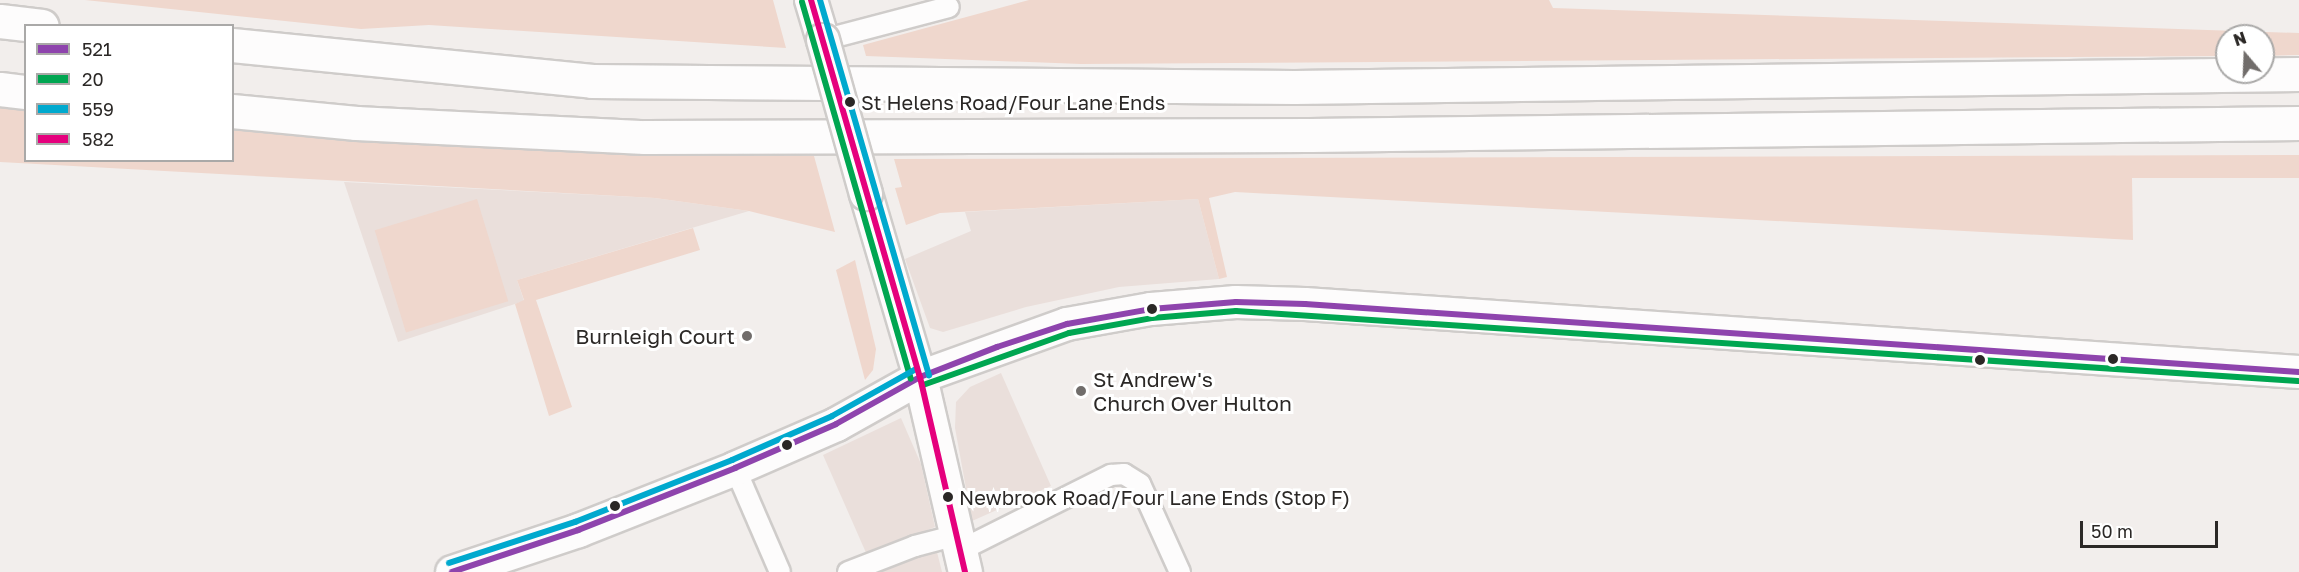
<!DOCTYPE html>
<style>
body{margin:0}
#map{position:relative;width:2299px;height:572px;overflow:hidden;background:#f2eeec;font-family:"Golos Text",sans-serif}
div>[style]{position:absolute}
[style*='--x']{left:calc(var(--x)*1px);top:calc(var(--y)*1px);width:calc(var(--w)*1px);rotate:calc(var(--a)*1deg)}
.built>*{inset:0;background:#eadfdb}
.green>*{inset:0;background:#efd7cd;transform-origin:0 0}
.roads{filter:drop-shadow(2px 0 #cfccca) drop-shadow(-2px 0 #cfccca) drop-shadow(0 2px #cfccca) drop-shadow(0 -2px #cfccca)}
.street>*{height:20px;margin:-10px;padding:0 10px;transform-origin:10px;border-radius:10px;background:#fdfcfc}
.primary>*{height:32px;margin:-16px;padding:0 16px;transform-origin:16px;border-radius:16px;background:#fdfcfc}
.highway>*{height:33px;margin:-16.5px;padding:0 16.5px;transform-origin:16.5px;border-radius:16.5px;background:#fdfcfc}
.bridges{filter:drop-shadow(2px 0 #cfccca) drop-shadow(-2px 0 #cfccca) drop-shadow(0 2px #cfccca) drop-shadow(0 -2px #cfccca)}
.primary-bridge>*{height:32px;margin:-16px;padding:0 16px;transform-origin:16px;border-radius:16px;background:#fdfcfc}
.bus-1>*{height:6px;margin:-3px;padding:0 3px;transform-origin:3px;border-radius:3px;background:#8e44ad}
.bus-2>*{height:6px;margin:-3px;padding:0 3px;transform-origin:3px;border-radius:3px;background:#00a651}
.bus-3>*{height:6px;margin:-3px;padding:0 3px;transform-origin:3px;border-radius:3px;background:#00a9ce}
.bus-4>*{height:6px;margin:-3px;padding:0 3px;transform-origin:3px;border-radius:3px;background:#e5007d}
.dots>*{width:16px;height:16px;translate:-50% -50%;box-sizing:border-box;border:3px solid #fff;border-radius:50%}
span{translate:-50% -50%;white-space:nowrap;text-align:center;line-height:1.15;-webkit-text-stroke:6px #fff;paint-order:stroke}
.bus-label{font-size:20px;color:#2b2826}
.left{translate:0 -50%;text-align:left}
.poi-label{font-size:21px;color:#2b2826}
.right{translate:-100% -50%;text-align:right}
.legend{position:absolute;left:24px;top:24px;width:210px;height:138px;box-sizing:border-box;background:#fff;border:2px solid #aaa9a8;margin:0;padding:8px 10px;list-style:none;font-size:18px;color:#2b2826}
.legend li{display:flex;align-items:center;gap:12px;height:30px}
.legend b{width:30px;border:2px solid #aaa9a8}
.north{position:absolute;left:2215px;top:24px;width:60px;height:60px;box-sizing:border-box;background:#fff;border:2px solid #aaa9a8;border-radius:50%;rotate:341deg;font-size:16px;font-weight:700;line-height:24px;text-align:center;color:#2b2826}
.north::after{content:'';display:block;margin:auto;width:21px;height:27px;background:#716d6b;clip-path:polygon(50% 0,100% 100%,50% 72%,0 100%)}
.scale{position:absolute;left:2080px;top:521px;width:138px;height:27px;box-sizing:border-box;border:3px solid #2b2826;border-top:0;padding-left:8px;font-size:18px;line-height:21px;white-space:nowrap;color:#2b2826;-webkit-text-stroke:4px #fff;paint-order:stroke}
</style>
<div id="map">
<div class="built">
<i style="clip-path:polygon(344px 182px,655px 198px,749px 211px,517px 280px,524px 301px,398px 342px)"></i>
<i style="clip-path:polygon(1198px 199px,1219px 279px,1119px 287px,1026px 307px,943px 332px,930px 328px,905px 259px,971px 231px,965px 212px)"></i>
<i style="clip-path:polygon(1001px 373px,1051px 486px,972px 521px,955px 428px,956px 402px,970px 387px)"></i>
<i style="clip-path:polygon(901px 418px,921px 464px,935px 527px,867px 555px,823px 455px)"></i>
<i style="clip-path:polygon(937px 552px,942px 572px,866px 572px)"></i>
</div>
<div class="green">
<i style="clip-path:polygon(85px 0,773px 0,786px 48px,429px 25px,361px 29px)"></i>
<i style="clip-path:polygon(1029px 0,1549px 0,1553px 8px,2299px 33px,2299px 55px,2263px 56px,2263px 36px,2227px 36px,2227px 56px,1081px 64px,866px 56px,863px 45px)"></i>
<i style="clip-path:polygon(0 104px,25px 107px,26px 160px,232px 160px,233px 124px,814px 156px,835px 232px,749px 211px,655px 198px,0 162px)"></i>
<i style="clip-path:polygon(2299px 155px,2299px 178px,2132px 178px,2133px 240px,1235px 192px,1209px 198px,1227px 277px,1219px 279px,1198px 199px,940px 213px,906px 225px,895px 188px,902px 187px,894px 159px)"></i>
<i style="left:477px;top:199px;width:107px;height:107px;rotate:73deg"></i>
<i style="clip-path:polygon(693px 228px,700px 250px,536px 300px,572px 407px,549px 416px,515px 304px,524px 300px,517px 280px)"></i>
<i style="clip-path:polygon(855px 260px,876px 349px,873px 370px,865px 380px,836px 270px)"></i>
</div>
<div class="roads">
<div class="street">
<i style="--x:823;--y:40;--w:130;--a:-14.7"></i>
<i style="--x:735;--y:468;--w:113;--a:66.6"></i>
<i style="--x:961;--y:550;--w:168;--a:-26.6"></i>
<i style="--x:1111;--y:475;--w:13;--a:-4"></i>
<i style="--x:1124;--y:474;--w:19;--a:32"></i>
<i style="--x:1140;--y:484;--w:97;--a:65.6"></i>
<i style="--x:848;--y:572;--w:72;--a:-21.2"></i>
<i style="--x:915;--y:546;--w:43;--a:-14.7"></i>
</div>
<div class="primary">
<i style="--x:811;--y:0;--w:42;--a:73.3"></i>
<i style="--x:866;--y:194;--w:191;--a:73.6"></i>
<i style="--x:920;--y:377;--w:156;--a:-19.8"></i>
<i style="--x:1067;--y:324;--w:85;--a:-10.1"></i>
<i style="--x:1151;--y:309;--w:85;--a:-4.7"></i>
<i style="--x:1236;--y:302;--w:69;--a:1.7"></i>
<i style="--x:1305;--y:304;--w:996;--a:3.91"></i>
</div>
<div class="highway">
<i style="--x:0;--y:21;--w:42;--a:6.8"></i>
<i style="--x:232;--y:45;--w:362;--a:5.7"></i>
<i style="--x:592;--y:81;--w:702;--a:0.49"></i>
<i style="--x:1294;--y:87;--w:1005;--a:-0.74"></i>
<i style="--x:0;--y:89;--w:26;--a:7"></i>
<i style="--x:232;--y:111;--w:125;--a:5.5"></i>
<i style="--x:356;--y:123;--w:289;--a:2.8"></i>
<i style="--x:645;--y:137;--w:665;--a:-0.17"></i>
<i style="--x:1310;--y:135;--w:989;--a:-0.7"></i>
<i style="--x:452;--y:572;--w:133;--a:-18.4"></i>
<i style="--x:578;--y:530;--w:169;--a:-21.5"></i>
<i style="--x:735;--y:468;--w:110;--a:-23.5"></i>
<i style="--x:836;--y:424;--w:96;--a:-29.2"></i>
<i style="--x:920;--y:377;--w:200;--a:77"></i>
</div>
</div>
<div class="bridges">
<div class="primary-bridge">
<i style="--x:823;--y:40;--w:160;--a:74.4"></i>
</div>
</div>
<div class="bus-1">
<i style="--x:452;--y:572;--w:133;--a:-18.4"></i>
<i style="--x:578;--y:530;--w:169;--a:-21.5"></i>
<i style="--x:735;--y:468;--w:110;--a:-23.5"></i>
<i style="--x:836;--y:424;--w:96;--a:-29.2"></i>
<i style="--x:920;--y:377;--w:83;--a:-21.3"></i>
<i style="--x:997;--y:347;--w:74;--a:-18.2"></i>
<i style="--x:1067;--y:324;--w:85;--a:-10.1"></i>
<i style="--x:1151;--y:309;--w:85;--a:-4.7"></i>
<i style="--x:1236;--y:302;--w:69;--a:1.7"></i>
<i style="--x:1305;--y:304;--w:996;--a:3.91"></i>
</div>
<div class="bus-2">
<i style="--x:802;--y:2;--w:392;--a:73.9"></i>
<i style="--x:923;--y:385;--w:155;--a:-19.6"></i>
<i style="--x:1069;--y:333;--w:84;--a:-10.2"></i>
<i style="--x:1152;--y:318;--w:84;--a:-4.8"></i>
<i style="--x:1236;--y:311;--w:1064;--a:3.77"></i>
</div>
<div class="bus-3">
<i style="--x:820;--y:0;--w:391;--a:73.8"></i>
<i style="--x:449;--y:563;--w:133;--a:-18"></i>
<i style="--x:575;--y:522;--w:169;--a:-21.5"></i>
<i style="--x:732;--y:460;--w:109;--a:-23.7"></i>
<i style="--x:832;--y:416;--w:96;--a:-29.2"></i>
</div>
<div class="bus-4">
<i style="--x:811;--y:0;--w:392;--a:73.9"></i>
<i style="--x:920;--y:377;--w:200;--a:77"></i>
</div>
<div class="dots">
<i style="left:850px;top:102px;background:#2b2826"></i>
<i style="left:1152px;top:309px;background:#2b2826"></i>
<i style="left:747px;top:336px;background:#716d6b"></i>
<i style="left:2113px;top:359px;background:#2b2826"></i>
<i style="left:1980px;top:360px;background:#2b2826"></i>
<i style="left:1081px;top:391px;background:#716d6b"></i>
<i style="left:787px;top:445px;background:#2b2826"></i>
<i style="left:948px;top:497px;background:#2b2826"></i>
<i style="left:615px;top:506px;background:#2b2826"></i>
</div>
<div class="bus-label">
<span class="left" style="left:861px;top:102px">St Helens Road/Four Lane Ends</span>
<span class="left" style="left:959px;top:497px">Newbrook Road/Four Lane Ends (Stop F)</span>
</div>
<div class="poi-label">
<span class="right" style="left:735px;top:336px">Burnleigh Court</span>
<span class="left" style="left:1093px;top:391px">St Andrew's<br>Church Over Hulton</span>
</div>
<ul class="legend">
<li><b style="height:8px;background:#8e44ad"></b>521</li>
<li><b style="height:8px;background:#00a651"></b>20</li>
<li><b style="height:8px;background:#00a9ce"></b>559</li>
<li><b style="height:8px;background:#e5007d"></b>582</li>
</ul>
<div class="north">N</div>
<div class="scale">50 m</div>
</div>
